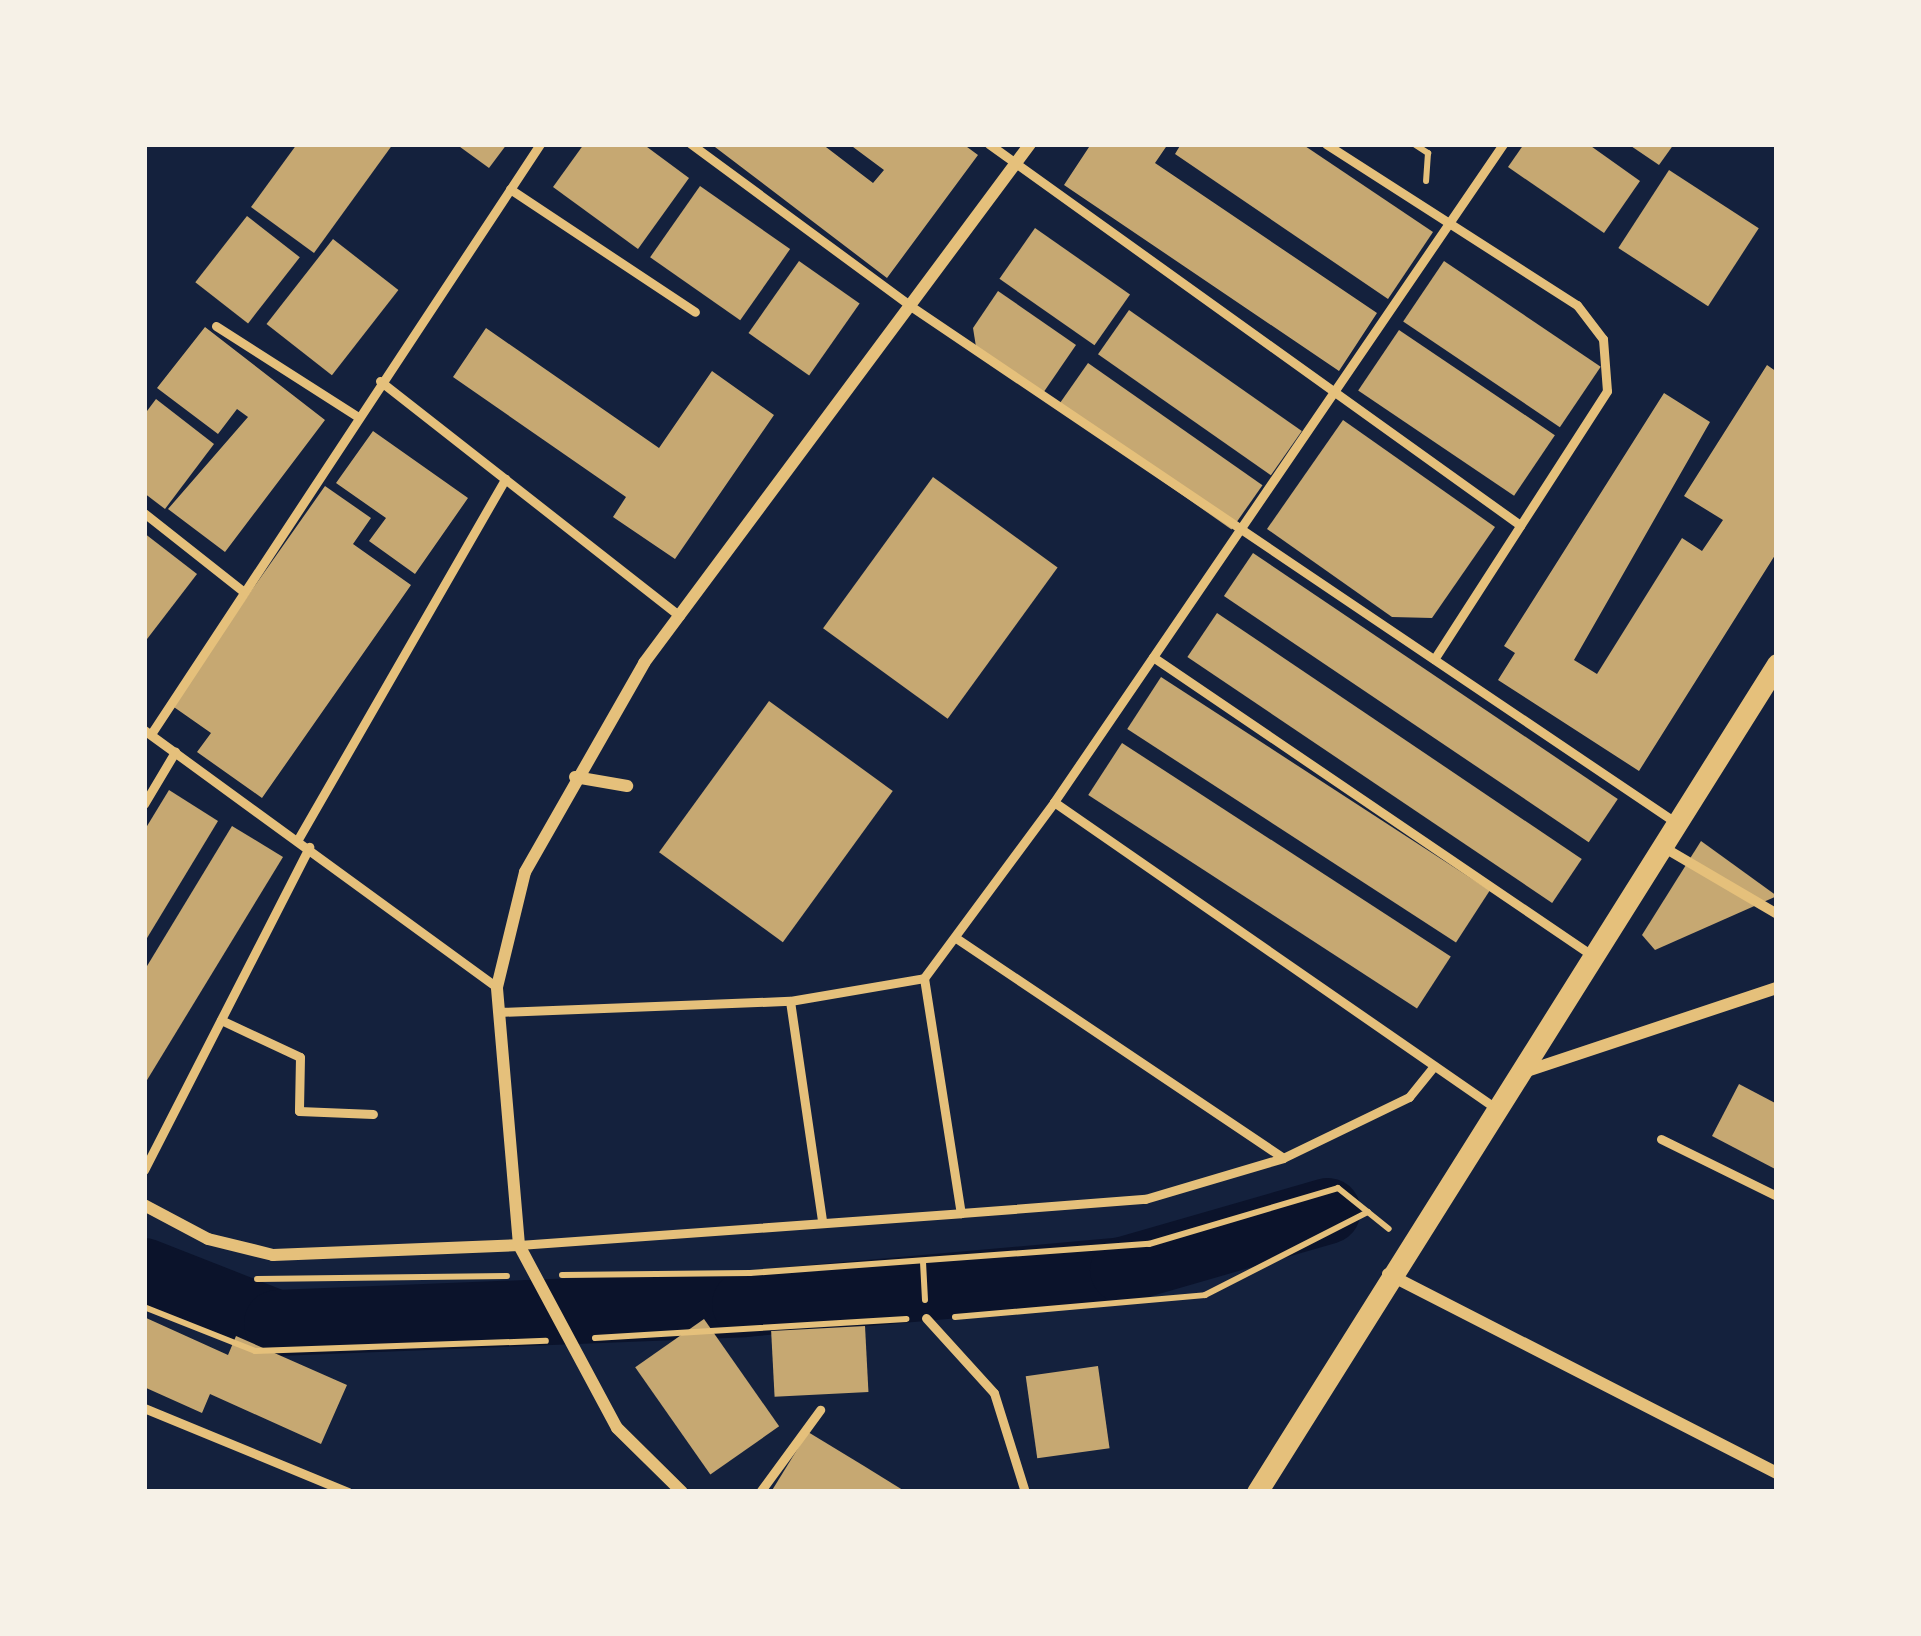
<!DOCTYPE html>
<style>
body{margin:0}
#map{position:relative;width:1921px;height:1636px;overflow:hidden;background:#14213d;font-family:"Sofia Sans Condensed",sans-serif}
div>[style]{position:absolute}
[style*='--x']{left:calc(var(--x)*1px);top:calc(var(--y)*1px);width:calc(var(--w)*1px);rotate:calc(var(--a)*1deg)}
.river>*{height:66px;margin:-33px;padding:0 33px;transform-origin:33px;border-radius:33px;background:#0b132b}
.building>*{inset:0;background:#c6a872;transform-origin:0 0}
.path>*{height:6px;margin:-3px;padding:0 3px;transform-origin:3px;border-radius:3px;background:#e5c07b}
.service>*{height:9px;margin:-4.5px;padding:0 4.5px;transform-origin:4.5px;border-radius:4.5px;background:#e5c07b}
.pedestrian>*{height:10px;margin:-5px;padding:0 5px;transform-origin:5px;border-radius:5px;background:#e5c07b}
.minor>*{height:12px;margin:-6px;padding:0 6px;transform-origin:6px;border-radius:6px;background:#e5c07b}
.tertiary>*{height:21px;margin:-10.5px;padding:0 10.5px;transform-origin:10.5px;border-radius:10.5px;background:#e5c07b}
span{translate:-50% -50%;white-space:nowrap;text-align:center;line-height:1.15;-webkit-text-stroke:9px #f6f1e7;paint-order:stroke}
.frame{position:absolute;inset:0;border:147px solid #f6f1e7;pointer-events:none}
</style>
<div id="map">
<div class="river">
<i style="--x:144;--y:1271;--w:143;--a:21.4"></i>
<i style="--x:277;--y:1323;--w:468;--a:-2.3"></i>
<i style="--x:745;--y:1304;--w:380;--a:-5.1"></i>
<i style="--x:1123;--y:1270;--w:213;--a:-16.1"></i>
</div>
<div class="building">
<i style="clip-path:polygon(297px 144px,393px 144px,314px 253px,251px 207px)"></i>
<i style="clip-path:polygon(456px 144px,507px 144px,489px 168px)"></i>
<i style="clip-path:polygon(584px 144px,643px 144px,689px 178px,638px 249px,553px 187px)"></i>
<i style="clip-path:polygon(711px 144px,822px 144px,873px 183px,884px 170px,849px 144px,963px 144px,978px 155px,887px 278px)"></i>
<i style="clip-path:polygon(1091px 144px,1168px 144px,1155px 163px,1377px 313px,1339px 371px,1064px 185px)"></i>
<i style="clip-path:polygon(1181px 144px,1302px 144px,1433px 232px,1388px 299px,1175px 154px)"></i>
<i style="clip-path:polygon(1524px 144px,1588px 144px,1640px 181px,1604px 233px,1508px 167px)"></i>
<i style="clip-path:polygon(1628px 144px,1674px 144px,1659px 165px)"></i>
<i style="left:1669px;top:170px;width:107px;height:93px;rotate:33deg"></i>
<i style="left:700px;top:186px;width:110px;height:87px;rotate:35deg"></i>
<i style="left:247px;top:216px;width:67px;height:84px;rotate:38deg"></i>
<i style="left:1035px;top:228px;width:116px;height:62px;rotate:35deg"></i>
<i style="left:333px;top:239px;width:83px;height:108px;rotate:38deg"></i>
<i style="left:799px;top:261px;width:74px;height:88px;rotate:35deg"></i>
<i style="left:1444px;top:261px;width:189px;height:73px;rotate:34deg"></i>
<i style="clip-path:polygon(998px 291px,1076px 345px,1041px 396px,977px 353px,973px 328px)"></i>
<i style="left:1129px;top:310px;width:211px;height:54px;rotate:35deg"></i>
<i style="clip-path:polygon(205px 327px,325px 420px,225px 552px,168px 509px,248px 417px,237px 409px,218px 434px,157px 388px)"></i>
<i style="clip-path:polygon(486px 328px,659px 448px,712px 371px,774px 415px,675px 559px,613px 517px,626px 497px,453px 377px)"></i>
<i style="left:1399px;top:330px;width:188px;height:73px;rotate:34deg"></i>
<i style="left:1088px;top:363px;width:213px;height:54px;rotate:35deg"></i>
<i style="clip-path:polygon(1767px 365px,1777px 372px,1777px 552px,1639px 771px,1498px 680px,1515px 653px,1504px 646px,1664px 393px,1710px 422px,1574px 660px,1597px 674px,1682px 538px,1702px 551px,1723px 520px,1684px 496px)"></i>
<i style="clip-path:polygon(156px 399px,214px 444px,165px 509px,144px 493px,144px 415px)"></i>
<i style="clip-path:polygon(1343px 420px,1495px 527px,1432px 618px,1392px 617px,1267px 529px)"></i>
<i style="clip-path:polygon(373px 431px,468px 498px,415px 574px,369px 541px,386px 518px,336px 483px)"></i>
<i style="left:933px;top:477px;width:154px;height:187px;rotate:36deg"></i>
<i style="clip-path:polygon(325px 486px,371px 518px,353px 544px,411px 585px,262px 798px,197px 752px,211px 733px,171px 705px)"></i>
<i style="clip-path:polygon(144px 533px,197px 574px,144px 643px)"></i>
<i style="left:1253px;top:553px;width:440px;height:52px;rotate:34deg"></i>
<i style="left:1217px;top:613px;width:440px;height:53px;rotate:34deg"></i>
<i style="left:1161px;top:677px;width:392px;height:62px;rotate:33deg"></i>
<i style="left:769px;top:701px;width:153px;height:187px;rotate:36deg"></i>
<i style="left:1122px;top:743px;width:392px;height:62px;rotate:33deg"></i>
<i style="clip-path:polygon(169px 790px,218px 821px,144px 943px,144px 831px)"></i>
<i style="clip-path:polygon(232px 826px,283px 857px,144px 1085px,144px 971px)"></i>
<i style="clip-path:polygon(1701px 841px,1777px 896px,1655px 950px,1642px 935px)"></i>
<i style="clip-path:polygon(1739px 1084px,1777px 1104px,1777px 1170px,1712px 1136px)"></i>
<i style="clip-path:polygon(144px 1317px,228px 1355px,236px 1336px,347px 1385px,321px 1444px,210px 1394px,202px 1413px,144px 1387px)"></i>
<i style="left:704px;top:1319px;width:131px;height:84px;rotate:55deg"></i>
<i style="left:865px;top:1326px;width:66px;height:94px;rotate:87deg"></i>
<i style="left:1098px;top:1366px;width:83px;height:73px;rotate:82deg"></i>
<i style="clip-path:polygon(808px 1432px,864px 1466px,906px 1492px,771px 1492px)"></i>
</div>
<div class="path">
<i style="--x:1414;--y:144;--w:17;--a:33"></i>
<i style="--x:1428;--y:153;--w:28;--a:94"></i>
<i style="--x:923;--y:1262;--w:38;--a:87"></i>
<i style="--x:562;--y:1275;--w:188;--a:-0.6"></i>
<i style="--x:750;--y:1273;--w:400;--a:-4.2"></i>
<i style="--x:1149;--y:1244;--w:197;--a:-16.5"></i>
<i style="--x:1338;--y:1188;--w:65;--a:38.8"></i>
<i style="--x:257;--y:1279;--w:250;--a:-0.7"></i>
<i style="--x:144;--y:1307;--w:119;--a:21.6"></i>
<i style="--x:255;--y:1351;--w:291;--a:-2"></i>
<i style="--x:955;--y:1317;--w:251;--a:-5"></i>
<i style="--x:1205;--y:1295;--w:183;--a:-27"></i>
<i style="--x:595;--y:1338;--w:312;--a:-3.5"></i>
</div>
<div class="service">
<i style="--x:691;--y:144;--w:275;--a:36.4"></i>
<i style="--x:912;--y:307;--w:921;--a:34.02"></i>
<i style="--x:989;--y:144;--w:654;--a:35.66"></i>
<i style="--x:1326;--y:144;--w:298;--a:32.7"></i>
<i style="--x:1577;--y:305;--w:43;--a:52.6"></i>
<i style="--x:1603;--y:339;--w:52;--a:85.6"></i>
<i style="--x:1607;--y:391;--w:319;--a:122.8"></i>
<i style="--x:510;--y:189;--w:222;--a:33.6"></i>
<i style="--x:216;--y:326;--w:167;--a:32.6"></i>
<i style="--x:380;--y:381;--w:381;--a:38.1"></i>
<i style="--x:144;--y:513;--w:127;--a:38.3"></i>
<i style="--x:1153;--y:657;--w:528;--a:34.2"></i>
<i style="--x:144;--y:730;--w:437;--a:36.1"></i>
<i style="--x:151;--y:734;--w:707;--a:-56.6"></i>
<i style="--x:1054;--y:802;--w:797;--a:-55.69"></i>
<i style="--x:144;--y:804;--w:61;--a:-59.2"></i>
<i style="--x:297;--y:841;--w:418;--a:-60.1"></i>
<i style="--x:956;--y:938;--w:394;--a:33.9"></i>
<i style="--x:1283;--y:1158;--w:140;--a:-25.8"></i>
<i style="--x:1409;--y:1097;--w:40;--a:-51"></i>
<i style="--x:924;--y:978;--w:219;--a:-53.5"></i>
<i style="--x:1054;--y:802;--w:535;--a:34.73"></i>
<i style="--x:924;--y:978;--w:238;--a:81.1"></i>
<i style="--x:961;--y:1213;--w:185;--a:-4.4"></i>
<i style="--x:1145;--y:1199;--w:144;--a:-16.5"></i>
<i style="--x:790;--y:1001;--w:222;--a:81.7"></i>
<i style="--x:499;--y:1012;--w:291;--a:-2.2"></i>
<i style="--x:790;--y:1001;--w:136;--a:-9.7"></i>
<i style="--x:221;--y:1020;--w:87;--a:25.1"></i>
<i style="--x:300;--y:1057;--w:54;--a:91.1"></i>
<i style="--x:299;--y:1111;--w:74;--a:2.3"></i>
<i style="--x:1661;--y:1139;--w:129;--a:26.2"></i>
<i style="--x:144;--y:1170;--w:363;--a:-62.9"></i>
<i style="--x:519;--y:1245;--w:443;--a:-4.1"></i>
<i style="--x:926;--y:1318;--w:101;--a:47.8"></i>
<i style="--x:994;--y:1393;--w:104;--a:72.6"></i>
<i style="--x:144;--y:1408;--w:221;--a:22.4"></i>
<i style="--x:760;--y:1492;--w:102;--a:-53.8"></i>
</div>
<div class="pedestrian">
<i style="--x:1663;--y:847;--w:132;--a:30.4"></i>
</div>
<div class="minor">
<i style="--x:575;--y:777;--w:53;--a:9.8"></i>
<i style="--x:1521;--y:1073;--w:270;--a:-18.4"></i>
<i style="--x:144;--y:1205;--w:72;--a:28"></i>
<i style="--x:208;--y:1239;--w:67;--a:13.8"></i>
<i style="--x:273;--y:1255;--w:246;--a:-2.3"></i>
<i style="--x:1388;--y:1274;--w:437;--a:27.1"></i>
<i style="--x:682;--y:1492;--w:91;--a:-135.4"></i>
<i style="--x:617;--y:1428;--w:208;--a:-118.2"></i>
<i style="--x:519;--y:1245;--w:259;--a:-94.9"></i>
<i style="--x:497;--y:987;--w:118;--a:-76.3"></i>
<i style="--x:525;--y:872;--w:241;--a:-60.3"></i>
<i style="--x:644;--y:663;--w:647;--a:-53.36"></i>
</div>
<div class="tertiary">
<i style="--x:1257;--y:1492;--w:978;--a:-57.87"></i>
</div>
<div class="frame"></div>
</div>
